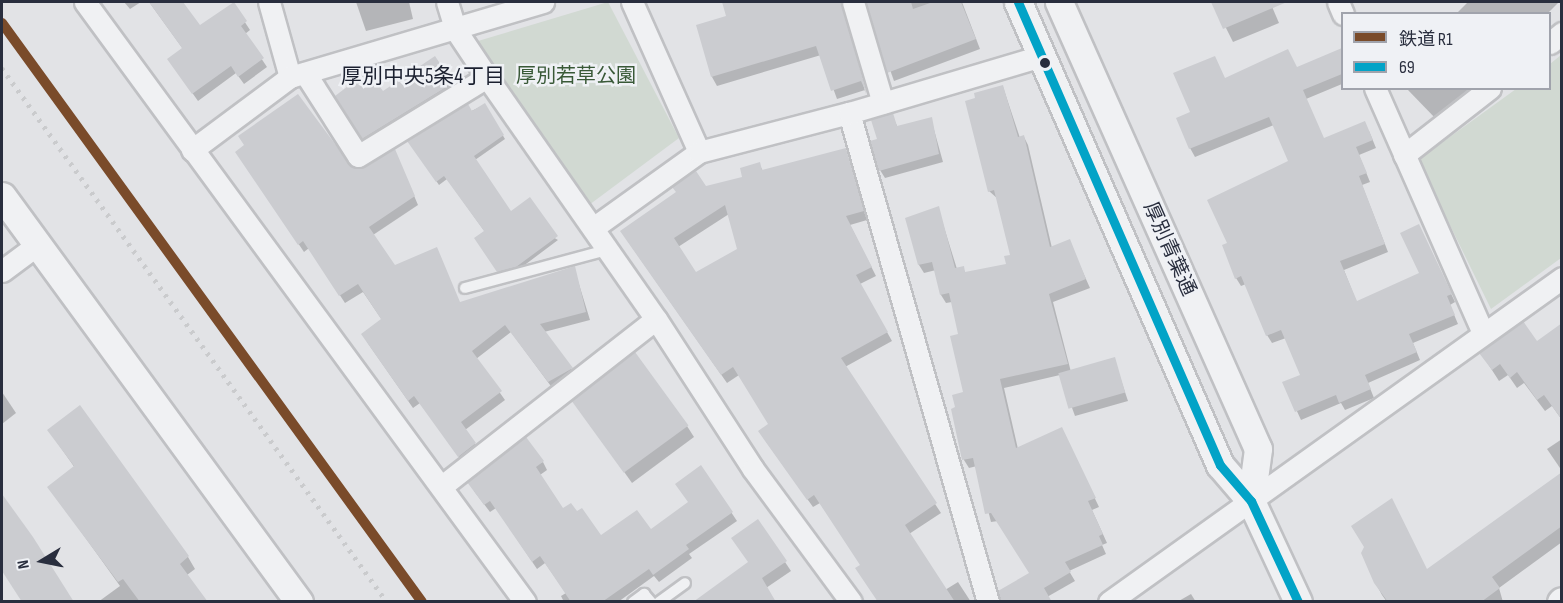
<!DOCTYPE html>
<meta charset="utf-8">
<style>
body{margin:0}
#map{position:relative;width:1563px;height:603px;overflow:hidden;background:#e2e3e6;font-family:"Sofia Sans Condensed","Noto Sans JP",sans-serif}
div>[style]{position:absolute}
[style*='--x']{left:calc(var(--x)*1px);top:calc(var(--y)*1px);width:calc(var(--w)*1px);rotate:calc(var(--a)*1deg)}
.green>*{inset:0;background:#d1d9d2}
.shadow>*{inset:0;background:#0003}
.building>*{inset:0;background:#cbccd0;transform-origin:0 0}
.roads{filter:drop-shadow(2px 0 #c0c1c4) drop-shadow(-2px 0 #c0c1c4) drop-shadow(0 2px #c0c1c4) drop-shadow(0 -2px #c0c1c4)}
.service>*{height:10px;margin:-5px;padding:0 5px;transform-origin:5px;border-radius:5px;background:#f0f1f3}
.minor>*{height:21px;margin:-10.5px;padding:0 10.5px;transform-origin:10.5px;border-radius:10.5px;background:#f0f1f3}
.tertiary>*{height:27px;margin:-13.5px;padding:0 13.5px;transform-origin:13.5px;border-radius:13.5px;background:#f0f1f3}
.rail>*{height:4.5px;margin-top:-2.25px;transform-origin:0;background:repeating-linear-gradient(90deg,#cacbcd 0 3px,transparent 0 9px)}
.bus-1>*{height:9px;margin:-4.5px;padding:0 4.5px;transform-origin:4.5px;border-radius:4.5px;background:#02a3c7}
.rail-1>*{height:10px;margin:-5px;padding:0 5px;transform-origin:5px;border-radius:5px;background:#7a4b2a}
.dots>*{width:16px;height:16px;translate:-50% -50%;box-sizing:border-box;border:3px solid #eff1f5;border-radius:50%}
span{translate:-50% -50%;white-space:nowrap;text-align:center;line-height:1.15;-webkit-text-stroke:5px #eff1f5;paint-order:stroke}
.park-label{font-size:20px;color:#395937}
.street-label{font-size:20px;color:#292e3e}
.neighbourhood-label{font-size:21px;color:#1b202f}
.frame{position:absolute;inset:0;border:3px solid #292e3e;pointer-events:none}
.legend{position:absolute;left:1341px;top:12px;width:210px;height:78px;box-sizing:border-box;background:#eff1f5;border:2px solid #a0a3ac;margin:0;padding:8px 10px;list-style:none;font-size:18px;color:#292e3e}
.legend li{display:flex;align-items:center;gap:12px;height:30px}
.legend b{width:30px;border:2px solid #a0a3ac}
.north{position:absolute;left:12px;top:531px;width:60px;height:60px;-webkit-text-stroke:4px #eff1f5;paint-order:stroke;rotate:260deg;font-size:16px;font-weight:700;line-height:24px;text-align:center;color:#292e3e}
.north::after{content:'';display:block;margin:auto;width:21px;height:27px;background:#292e3e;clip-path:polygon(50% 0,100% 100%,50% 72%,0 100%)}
</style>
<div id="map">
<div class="green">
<i style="clip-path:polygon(608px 2px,679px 138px,589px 205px,478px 41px)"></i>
<i style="clip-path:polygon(1561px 55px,1561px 258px,1491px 309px,1418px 160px,1516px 89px,1550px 88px,1550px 64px)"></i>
</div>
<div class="shadow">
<i style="clip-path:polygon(124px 2px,141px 2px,130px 9px)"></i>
<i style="clip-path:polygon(149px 2px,181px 2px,200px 27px,233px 4px,250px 30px,245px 34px,267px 67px,244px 84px,236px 73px,198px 101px,169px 60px,183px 49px)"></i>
<i style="clip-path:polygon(356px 2px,409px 2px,413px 19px,366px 31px)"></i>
<i style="clip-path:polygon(724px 2px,850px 2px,845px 15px,866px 95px,865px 90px,837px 99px,821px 55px,717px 86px,712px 77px,728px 17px)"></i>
<i style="clip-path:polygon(866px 2px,962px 2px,980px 49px,894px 81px)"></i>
<i style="clip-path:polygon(1213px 2px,1270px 2px,1279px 23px,1233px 42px)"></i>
<i style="clip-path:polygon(1468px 2px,1559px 2px,1547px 14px,1456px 14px)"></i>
<i style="clip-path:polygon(1342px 49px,1342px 84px,1306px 99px,1324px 140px,1369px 131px,1376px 148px,1359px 155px,1370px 182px,1362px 185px,1388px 252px,1344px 270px,1357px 303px,1421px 274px,1423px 234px,1455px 302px,1450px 305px,1458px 324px,1413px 343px,1420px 360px,1368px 383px,1374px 398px,1345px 410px,1341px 403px,1301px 420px,1284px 383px,1302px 375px,1286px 338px,1272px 343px,1267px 335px,1246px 284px,1241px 286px,1236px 278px,1229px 244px,1290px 162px,1274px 125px,1195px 157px,1190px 148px,1192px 113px,1225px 80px,1297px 69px)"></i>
<i style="clip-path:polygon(452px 83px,456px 90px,367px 145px,340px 103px)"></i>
<i style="clip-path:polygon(1003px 87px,1020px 138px,1024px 137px,1028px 145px,1052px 248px,1069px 241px,1090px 288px,1053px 302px,1071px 372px,1114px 359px,1128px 401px,1075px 416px,1060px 375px,1004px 388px,1018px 449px,1066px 438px,1099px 507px,1092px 510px,1107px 543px,1102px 545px,1106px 554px,1069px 571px,1075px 581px,1047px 597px,1050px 602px,1000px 602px,1001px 591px,1031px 573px,998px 521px,991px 522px,977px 466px,969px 468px,964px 460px,957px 408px,964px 393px,960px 335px,952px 302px,946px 303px,941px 295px,936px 270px,924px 273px,919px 265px,907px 219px,938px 208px,957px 269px,963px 268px,966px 274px,1008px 265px,1012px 256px,998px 199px,989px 191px)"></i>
<i style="clip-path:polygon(1406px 88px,1471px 88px,1438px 121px)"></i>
<i style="clip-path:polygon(484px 105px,505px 139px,475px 160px,511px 213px,558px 240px,518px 270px,501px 275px,476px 238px,485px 232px,447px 179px,439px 185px,409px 141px)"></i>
<i style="clip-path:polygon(892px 115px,898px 128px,931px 119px,943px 162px,885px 178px,880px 170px,878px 140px)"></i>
<i style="clip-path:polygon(evenodd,845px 150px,867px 220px,850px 225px,876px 276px,860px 284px,892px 341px,845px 367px,941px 513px,909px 534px,945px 590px,958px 582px,971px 602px,878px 602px,862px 566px,820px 503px,813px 507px,765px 440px,770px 425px,739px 375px,727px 383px,627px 240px,706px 188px,744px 178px,759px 164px,763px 171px,845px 150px,729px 214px,739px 250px,696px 274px,678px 247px,729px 214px)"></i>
<i style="clip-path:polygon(398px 158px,418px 205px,373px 235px,394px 267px,460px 303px,574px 268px,590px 320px,544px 332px,576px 376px,553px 389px,511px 332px,476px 359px,505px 400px,465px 430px,480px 452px,464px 464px,420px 403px,413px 408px,367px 342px,382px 320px,363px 292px,345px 303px,309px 248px,304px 252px,242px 160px,365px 169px)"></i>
<i style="clip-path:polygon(1562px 329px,1562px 420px,1552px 406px,1545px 411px,1524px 383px,1517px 388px,1508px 375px,1499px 381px,1481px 353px,1537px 343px)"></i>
<i style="clip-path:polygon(2px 392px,16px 413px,2px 424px)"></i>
<i style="clip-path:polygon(574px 401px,687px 426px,694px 437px,632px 483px)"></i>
<i style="clip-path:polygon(80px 407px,188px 557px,195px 569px,187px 575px,206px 602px,98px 602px,120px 586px,49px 487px,75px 468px,49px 431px)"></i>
<i style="clip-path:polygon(1562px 439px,1562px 471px,1547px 449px)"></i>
<i style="clip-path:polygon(543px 462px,547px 470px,540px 475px,563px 510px,601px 537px,650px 531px,689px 503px,701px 467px,737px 521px,689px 554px,692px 558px,659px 582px,654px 576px,618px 602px,564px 602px,561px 596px,566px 593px,545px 563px,537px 569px,496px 508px,490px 512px,474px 491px)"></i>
<i style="clip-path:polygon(1562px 474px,1562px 542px,1499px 588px,1503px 602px,1387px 602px,1382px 595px,1375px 582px,1427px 571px)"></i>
<i style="clip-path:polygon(13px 512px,15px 582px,2px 564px,2px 521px)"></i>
<i style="clip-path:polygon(785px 562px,791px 571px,766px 588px,695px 602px)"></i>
<i style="clip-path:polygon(1191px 594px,1196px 602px,1177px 602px)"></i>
</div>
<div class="building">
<i style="clip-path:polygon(149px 2px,183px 2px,200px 25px,234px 2px,247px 21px,241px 26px,264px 58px,238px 77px,231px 66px,192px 94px,167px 59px,182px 48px)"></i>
<i style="clip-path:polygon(722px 2px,841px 2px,867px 94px,861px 81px,831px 91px,816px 46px,711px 77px,696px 25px,726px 16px)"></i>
<i style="clip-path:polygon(866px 2px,911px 2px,913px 9px,933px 2px,961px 2px,976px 39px,887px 73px)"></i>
<i style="clip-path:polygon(1211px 2px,1287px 2px,1223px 29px)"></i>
<i style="clip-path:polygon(1342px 48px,1342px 74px,1303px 90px,1324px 138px,1365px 121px,1373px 140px,1356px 147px,1367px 173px,1359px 176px,1385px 244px,1340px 261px,1357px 301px,1419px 273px,1400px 233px,1419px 224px,1452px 294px,1447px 296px,1455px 315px,1409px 334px,1417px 352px,1365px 375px,1371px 389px,1339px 403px,1336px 395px,1295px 412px,1282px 382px,1300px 375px,1281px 330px,1266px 336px,1241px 276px,1235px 279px,1222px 245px,1227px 243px,1207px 200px,1288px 161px,1269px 117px,1189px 149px,1176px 118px,1190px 112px,1173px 73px,1215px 56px,1225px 78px,1288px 49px,1297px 67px)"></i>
<i style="clip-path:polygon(435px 56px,453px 83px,362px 139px,335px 96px,368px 71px,383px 91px)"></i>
<i style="clip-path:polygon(1003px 85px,1018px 137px,1024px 135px,1050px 247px,1070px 239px,1086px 279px,1049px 294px,1068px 364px,1000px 379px,1016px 448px,1062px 427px,1096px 498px,1088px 501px,1103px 534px,1099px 536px,1103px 545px,1065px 562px,1071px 572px,1044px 588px,1052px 602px,1000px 602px,998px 591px,1029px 573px,991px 513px,985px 514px,973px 458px,962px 460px,951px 409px,955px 407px,952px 395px,963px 392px,950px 336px,958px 334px,949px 293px,940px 295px,932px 262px,918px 265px,905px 218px,939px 206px,955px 268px,964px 266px,965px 272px,1006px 264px,1004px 256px,1010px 255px,994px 190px,988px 192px,965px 101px,975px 98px,974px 93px)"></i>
<i style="clip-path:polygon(298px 94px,352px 167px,364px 167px,395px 149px,415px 196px,369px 227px,395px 265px,437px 247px,460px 302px,575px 266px,586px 312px,540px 324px,573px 368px,548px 382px,505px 325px,472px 351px,502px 391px,461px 422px,476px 443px,458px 457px,414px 396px,408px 401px,361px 334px,381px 319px,358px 284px,339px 296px,303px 241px,298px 245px,235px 152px,244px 145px,238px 136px)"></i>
<i style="clip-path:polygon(485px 103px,504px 135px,474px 156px,511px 211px,530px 197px,558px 236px,516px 267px,497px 272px,474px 238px,484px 231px,444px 176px,436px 182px,407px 141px,468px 104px,472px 111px)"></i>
<i style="clip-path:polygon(893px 113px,897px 126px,932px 117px,939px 154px,879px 171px,870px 141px,877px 139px,871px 120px)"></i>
<i style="clip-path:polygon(evenodd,846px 148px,864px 211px,846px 216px,872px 267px,856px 275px,888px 332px,841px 358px,937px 503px,905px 525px,955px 602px,878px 602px,855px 568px,860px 565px,814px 495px,807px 500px,758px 431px,768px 424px,733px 367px,721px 375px,620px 231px,676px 192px,672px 187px,696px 171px,706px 186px,742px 177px,740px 168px,760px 162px,762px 170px,846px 148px,725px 205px,737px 249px,696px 272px,674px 238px,725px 205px)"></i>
<i style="clip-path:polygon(1523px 321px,1537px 341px,1562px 323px,1562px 420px,1544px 395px,1537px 400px,1517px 372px,1510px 378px,1500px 364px,1492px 370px,1479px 353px)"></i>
<i style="left:635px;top:352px;width:91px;height:80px;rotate:54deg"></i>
<i style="left:1115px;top:357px;width:37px;height:59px;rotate:74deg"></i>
<i style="clip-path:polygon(80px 405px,189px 556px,180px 564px,208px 602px,140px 602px,123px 579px,118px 582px,47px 487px,74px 466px,47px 430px)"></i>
<i style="clip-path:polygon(526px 437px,544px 461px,536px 467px,563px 508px,571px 503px,577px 511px,582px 508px,601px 535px,637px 510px,651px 529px,688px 502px,675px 484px,701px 465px,733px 512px,686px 545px,689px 549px,653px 575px,649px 569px,602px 602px,571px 602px,540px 556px,532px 562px,490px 501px,484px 505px,467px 482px)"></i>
<i style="clip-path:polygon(1562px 472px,1562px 526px,1492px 577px,1500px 588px,1481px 602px,1388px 602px,1374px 583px,1361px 553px,1364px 547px,1351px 526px,1392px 498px,1427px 569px)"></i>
<i style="clip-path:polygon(2px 494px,33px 537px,74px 602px,22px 602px,2px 571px)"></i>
<i style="clip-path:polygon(758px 519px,787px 561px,762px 578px,776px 602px,693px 602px,748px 562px,731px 538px)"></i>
</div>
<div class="roads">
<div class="service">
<i style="--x:465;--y:288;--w:147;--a:-15"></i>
<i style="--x:633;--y:602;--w:14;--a:-36"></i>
<i style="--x:644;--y:594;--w:11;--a:49"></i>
<i style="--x:659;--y:602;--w:32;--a:-36"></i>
</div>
<div class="minor">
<i style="--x:85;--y:2;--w:744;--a:53.75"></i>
<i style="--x:269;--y:2;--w:78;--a:74.4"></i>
<i style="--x:447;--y:2;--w:28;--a:73"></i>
<i style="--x:455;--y:29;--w:58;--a:56.3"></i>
<i style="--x:487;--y:77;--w:295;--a:55.1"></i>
<i style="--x:656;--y:319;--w:179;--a:57.1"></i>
<i style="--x:753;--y:469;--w:165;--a:53.6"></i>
<i style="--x:632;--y:2;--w:164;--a:65.9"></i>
<i style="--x:853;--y:2;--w:105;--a:73.5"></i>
<i style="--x:1338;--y:2;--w:13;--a:67"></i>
<i style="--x:1550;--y:43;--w:16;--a:-40"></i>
<i style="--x:305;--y:73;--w:98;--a:57.4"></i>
<i style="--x:358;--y:156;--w:151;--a:-31.5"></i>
<i style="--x:1375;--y:88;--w:268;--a:66.2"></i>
<i style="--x:849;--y:113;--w:508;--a:74.13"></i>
<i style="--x:192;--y:150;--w:122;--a:-36.7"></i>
<i style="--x:290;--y:77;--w:264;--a:-16.5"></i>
<i style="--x:1404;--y:155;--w:109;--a:-37.9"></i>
<i style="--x:593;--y:228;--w:130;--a:-35.6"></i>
<i style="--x:699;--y:152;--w:155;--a:-14.6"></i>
<i style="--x:849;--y:113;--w:201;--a:-16.5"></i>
<i style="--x:2;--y:271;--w:44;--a:-36.6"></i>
<i style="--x:442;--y:486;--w:271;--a:-38"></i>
<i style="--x:1109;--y:602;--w:557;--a:-35.57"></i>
</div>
<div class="tertiary">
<i style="--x:1018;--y:2;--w:505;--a:66.43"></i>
<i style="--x:1220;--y:465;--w:48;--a:49.3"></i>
<i style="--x:1251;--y:501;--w:111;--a:65"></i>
<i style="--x:1059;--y:2;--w:489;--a:66"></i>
<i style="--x:1258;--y:449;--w:52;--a:97.7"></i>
<i style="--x:2;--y:196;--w:503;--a:53.81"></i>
<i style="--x:1561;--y:602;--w:1;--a:-45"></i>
</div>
</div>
<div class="rail">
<i style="--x:2;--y:68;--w:658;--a:54.21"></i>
</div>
<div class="bus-1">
<i style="--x:1018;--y:2;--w:505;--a:66.43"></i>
<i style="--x:1220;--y:465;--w:48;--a:49.3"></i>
<i style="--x:1251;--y:501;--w:111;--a:65"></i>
</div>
<div class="rail-1">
<i style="--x:2;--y:23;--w:715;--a:54.04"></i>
</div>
<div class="dots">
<i style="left:1045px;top:63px;background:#292e3e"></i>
</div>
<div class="park-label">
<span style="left:576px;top:76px">厚別若草公園</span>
</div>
<div class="street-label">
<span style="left:1169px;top:249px;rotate:66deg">厚別青葉通</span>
</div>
<div class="neighbourhood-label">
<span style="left:423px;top:77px">厚別中央5条4丁目</span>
</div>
<div class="frame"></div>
<ul class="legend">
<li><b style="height:8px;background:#7a4b2a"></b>鉄道 R1</li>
<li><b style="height:8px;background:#02a3c7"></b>69</li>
</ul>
<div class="north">N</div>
</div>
